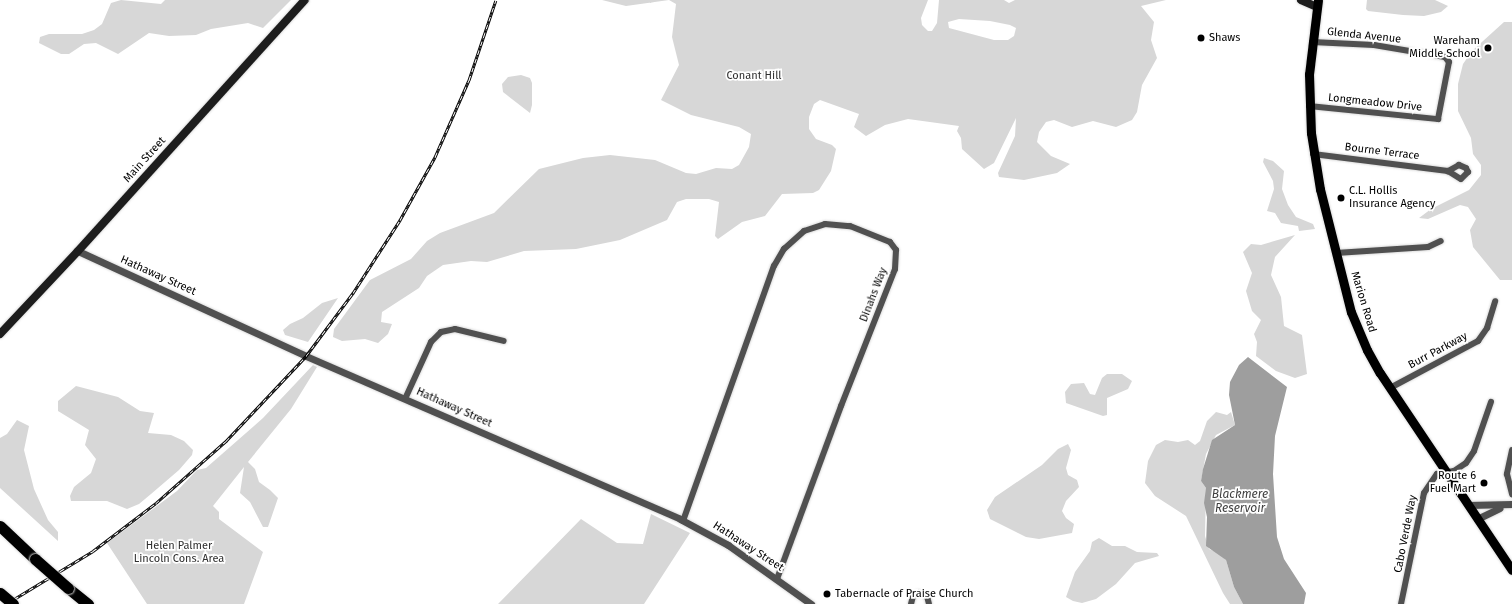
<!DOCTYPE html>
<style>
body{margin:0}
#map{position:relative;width:1512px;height:604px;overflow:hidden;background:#fff;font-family:"Fira Sans",sans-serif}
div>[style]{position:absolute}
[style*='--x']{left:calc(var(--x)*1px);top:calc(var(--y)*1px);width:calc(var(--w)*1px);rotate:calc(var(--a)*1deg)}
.green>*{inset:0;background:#d7d7d7}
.water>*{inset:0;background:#9e9e9e}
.roads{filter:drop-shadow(0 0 1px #dbdbdb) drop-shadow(0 0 1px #dbdbdb)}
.minor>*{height:6px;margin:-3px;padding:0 3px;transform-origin:3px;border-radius:3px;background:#505050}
.tertiary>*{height:7px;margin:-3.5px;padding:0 3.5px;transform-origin:3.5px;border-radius:3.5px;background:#505050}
.secondary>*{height:8px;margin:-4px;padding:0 4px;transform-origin:4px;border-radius:4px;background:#1d1d1d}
.primary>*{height:9px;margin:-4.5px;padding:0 4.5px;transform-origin:4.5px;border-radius:4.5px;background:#000}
.motorway>*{height:11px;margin:-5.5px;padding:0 5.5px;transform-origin:5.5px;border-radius:5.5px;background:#000}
.rail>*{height:3px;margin-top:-1.5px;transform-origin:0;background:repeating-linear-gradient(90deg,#fff 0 4.5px,#000 0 9px);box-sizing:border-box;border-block:1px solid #000}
.bridges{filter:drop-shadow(0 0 1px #dbdbdb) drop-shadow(0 0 1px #dbdbdb)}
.motorway-bridge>*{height:11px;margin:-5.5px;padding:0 5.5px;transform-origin:5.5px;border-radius:5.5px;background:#000}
.dots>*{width:11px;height:11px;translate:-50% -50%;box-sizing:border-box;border:2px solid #fff;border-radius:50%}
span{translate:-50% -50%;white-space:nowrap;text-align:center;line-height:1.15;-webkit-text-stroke:3.5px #fff;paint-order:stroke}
.street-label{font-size:11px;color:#000}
.poi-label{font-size:11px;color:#000}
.left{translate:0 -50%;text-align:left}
.right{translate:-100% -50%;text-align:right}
.park-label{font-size:11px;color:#2e2e2e}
.water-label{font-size:12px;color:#3f3f3f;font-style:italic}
</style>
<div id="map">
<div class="green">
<div style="clip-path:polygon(121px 0,161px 4px,165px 0,291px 0,263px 28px,248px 23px,211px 29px,196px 35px,169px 36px,149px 33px,118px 54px,96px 43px,84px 44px,69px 54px,61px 54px,39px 43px,40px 37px,49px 34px,82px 34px,94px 30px,102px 24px,111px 3px)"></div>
<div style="clip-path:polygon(evenodd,602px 0,928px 0,921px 18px,922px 25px,928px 31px,932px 31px,937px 23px,939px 0,1004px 0,1009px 3px,1015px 0,1166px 0,1141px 6px,1154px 22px,1151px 40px,1157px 58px,1142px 85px,1137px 112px,1132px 120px,1116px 127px,1093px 121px,1072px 127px,1054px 120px,1046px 122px,1039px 132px,1037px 142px,1051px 156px,1070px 164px,1057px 173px,1024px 180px,999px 177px,998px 173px,1015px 136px,1016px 118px,994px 163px,984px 169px,962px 149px,961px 138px,957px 131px,959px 126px,908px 119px,885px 125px,866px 136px,854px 127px,859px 114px,820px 100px,814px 104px,809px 117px,809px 129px,816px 139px,832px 145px,836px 149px,831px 171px,819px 190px,813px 193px,782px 194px,765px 216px,742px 222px,718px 239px,715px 236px,719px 202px,709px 199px,686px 199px,677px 202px,667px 220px,620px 240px,576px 249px,524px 251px,487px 262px,471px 261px,443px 265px,427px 276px,419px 288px,382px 312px,381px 322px,392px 324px,388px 334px,378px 343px,365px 339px,342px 341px,333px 337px,334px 329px,370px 280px,411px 259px,427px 241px,440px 233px,494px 213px,539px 169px,583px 158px,610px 155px,655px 160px,686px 173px,696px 174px,716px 168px,732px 169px,739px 165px,749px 147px,751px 134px,739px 127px,691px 115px,661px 100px,679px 65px,672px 37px,676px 4px,669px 0,626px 6px,602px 0,959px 19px,990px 21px,1010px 25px,1016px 28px,1014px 36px,1008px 40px,994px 40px,949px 28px,948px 22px,959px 19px)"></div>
<div style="clip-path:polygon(1367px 0,1435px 0,1448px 6px,1441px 12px,1424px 16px,1403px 15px,1368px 11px,1366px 9px)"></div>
<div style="clip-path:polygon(1504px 22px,1512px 22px,1512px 280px,1500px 280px,1473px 247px,1470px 230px,1476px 219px,1468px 207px,1460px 205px,1428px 219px,1419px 218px,1431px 209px,1469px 190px,1481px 175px,1481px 165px,1473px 154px,1471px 138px,1458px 111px,1458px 84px,1463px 64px,1472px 51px)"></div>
<div style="clip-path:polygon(521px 75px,530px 78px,532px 83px,532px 105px,530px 113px,503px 92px,502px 84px,508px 77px)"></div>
<div style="clip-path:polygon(1264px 158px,1273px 161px,1284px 171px,1282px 189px,1288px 205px,1296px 217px,1313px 224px,1315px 229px,1299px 231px,1298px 226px,1281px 223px,1275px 213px,1267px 211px,1274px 189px,1273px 181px,1263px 162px)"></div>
<div style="clip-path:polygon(1295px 235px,1275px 257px,1271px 275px,1281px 297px,1284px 326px,1302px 335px,1307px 374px,1295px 378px,1276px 371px,1256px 356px,1257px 342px,1254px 334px,1261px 320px,1252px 311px,1246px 291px,1252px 273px,1243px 252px,1251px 244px,1261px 245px)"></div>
<div style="clip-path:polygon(338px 298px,308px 342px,285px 335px,283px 330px,290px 324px,303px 318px,322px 303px)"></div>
<div style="clip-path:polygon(313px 365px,317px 367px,291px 409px,248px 462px,255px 469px,259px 482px,270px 490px,278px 498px,268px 527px,263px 527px,250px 502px,240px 493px,244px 467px,213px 506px,219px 512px,219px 519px,263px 552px,244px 604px,147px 604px,107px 543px,177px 491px,197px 470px,206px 468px,263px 418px)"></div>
<div style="clip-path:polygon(1107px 374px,1122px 374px,1132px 381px,1128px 389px,1107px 398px,1107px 415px,1103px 416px,1066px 403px,1065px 392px,1071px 384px,1084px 383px,1090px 394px,1095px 395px,1102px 378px)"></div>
<div style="clip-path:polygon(76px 386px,118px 397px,140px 411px,154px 413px,148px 433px,171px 435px,184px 441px,193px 450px,192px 455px,179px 470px,151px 494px,139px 504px,127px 509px,107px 501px,71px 501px,70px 496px,74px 487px,91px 473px,96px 459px,85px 445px,89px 430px,58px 411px,58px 401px)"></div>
<div style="clip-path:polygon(1216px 412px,1227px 415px,1231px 412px,1235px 425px,1216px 435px,1206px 454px,1201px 481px,1206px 488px,1205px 536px,1209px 549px,1219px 553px,1226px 560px,1234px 587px,1243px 604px,1230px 604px,1223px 593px,1186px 516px,1155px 496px,1145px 483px,1148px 461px,1156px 445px,1165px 440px,1178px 442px,1188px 440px,1195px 445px,1200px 441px,1207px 421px)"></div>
<div style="clip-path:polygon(17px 420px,29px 426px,24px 450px,34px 489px,48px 520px,58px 532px,58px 541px,0 488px,0 438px,7px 434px)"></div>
<div style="clip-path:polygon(1068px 444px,1071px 450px,1066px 468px,1068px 475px,1077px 480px,1079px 487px,1066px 501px,1062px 511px,1066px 518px,1074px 524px,1072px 533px,1039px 539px,1026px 537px,990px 519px,987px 510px,995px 497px,1042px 465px,1058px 449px)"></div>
<div style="clip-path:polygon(651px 514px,690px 533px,644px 604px,498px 604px,581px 519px,617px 543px,643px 544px)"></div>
<div style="clip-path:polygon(1099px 538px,1112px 546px,1125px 546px,1137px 552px,1157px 553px,1159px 556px,1135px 563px,1116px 584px,1096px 599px,1082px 603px,1073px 601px,1066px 597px,1075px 572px,1090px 551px,1092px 542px)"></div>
</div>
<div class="water">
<div style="clip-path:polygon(1248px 357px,1287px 387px,1275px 436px,1273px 474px,1277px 537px,1284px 559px,1306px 593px,1304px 604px,1243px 604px,1234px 587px,1226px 560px,1206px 546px,1207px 517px,1204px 503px,1206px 488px,1201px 481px,1203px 469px,1212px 440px,1235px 425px,1229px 395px,1230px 382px,1239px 365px)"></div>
</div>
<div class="roads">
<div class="minor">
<div style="--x:1309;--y:106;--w:130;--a:5.8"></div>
<div style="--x:1438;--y:119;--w:58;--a:-79.1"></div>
<div style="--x:1449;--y:62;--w:6;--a:-129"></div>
<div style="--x:1445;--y:57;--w:72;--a:-170.4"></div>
<div style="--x:1374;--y:45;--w:62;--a:-177.2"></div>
<div style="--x:1313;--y:154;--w:136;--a:7.2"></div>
<div style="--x:1448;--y:171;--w:15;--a:32"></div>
<div style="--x:1461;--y:179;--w:10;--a:-45"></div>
<div style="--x:1468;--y:172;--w:4;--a:-117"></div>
<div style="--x:1466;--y:168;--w:8;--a:-157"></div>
<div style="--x:1459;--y:165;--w:13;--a:151"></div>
<div style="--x:1336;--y:253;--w:92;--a:-3.7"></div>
<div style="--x:1428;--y:247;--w:14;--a:-25"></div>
<div style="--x:1390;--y:388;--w:100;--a:-28.1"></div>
<div style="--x:1478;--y:341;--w:16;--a:-55"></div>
<div style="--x:1487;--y:328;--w:28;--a:-73"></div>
<div style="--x:405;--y:399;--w:63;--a:-65.5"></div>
<div style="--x:431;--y:342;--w:14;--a:-45"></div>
<div style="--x:441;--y:332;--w:14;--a:-12"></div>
<div style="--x:455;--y:329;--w:50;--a:13.8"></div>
<div style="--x:1512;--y:450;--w:25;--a:102"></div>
<div style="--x:1507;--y:474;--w:21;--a:76"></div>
<div style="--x:683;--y:521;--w:271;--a:-70.4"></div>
<div style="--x:774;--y:266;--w:20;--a:-60"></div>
<div style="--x:784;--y:249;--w:27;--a:-42"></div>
<div style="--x:804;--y:231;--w:22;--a:-18"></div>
<div style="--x:825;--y:224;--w:25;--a:5"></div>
<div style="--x:850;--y:226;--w:43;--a:21.8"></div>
<div style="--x:890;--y:242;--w:10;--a:53"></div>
<div style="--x:896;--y:250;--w:19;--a:93"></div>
<div style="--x:895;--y:269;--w:147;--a:111.5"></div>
<div style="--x:841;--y:406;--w:184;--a:110.3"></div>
<div style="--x:911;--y:604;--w:8;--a:-76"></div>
<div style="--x:913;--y:596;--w:6;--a:-31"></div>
<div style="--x:918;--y:593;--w:9;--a:18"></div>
<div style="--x:927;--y:596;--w:8;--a:76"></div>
<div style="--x:1401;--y:604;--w:113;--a:-78.3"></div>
<div style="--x:1424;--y:493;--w:23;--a:-56"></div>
<div style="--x:1437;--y:474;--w:17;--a:-10"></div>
<div style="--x:1454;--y:471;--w:14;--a:-34"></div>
<div style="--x:1466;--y:463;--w:14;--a:-56"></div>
<div style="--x:1474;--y:451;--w:52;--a:-70.9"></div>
</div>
<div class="tertiary">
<div style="--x:78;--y:251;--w:251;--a:24.7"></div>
<div style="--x:306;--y:356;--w:408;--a:23.5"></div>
<div style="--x:680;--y:519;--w:55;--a:28.4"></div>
<div style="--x:728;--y:545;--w:102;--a:35.4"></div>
<div style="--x:1468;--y:505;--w:44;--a:-1.3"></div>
<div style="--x:1477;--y:519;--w:25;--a:-26"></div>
</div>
<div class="secondary">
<div style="--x:1301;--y:0;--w:17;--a:24"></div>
<div style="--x:0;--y:334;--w:114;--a:-46.8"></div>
<div style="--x:78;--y:251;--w:338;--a:-47.9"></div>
</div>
<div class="primary">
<div style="--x:1318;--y:0;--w:75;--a:96.9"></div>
<div style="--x:1309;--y:74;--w:59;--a:88.1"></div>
<div style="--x:1311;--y:133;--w:57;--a:80.9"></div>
<div style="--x:1320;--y:189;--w:127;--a:75.9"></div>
<div style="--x:1351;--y:312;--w:41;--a:67.2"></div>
<div style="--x:1367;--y:350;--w:26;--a:61"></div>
<div style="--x:1380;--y:373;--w:237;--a:56.2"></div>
</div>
<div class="motorway">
<div style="--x:0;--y:526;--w:48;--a:43.3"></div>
<div style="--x:68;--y:588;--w:26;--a:39"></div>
</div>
</div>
<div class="rail">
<div style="--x:6;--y:604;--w:102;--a:-31.3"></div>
<div style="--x:93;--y:551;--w:79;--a:-37.3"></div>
<div style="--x:156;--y:503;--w:94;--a:-41.5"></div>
<div style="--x:226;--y:441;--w:117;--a:-46.7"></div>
<div style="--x:306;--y:356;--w:79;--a:-53.3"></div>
<div style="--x:353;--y:293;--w:87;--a:-57.2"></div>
<div style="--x:400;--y:220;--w:72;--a:-60.9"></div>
<div style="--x:435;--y:157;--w:84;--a:-66.2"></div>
<div style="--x:469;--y:80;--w:84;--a:-71.4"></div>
</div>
<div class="bridges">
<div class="motorway-bridge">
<div style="--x:35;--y:559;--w:44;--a:41.3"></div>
<div style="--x:0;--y:593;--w:17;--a:40"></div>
</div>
</div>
<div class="dots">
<div style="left:1201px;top:38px;background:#000"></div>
<div style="left:1488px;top:48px;background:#000"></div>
<div style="left:1341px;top:198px;background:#000"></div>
<div style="left:1484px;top:483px;background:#000"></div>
<div style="left:827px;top:594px;background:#000"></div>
</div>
<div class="street-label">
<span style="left:1364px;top:36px;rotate:6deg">Glenda Avenue</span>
<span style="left:1375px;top:103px;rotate:6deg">Longmeadow Drive</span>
<span style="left:1382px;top:152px;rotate:7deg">Bourne Terrace</span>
<span style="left:145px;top:160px;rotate:-48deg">Main Street</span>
<span style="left:158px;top:276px;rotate:24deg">Hathaway Street</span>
<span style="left:874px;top:295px;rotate:-69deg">Dinahs Way</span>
<span style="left:1363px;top:302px;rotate:73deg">Marion Road</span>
<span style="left:1438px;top:351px;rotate:-28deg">Burr Parkway</span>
<span style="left:454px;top:408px;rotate:24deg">Hathaway Street</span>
<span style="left:1406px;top:534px;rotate:-79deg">Cabo Verde Way</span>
<span style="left:748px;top:547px;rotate:33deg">Hathaway Street</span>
</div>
<div class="poi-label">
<span class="left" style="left:1209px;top:38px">Shaws</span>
<span class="right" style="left:1480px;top:48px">Wareham<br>Middle School</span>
<span class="left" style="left:1349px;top:198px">C.L. Hollis<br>Insurance Agency</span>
<span class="right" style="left:1476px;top:483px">Route 6<br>Fuel Mart</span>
<span class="left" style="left:835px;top:594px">Tabernacle of Praise Church</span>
</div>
<div class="park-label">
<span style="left:754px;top:76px">Conant Hill</span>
<span style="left:179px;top:553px">Helen Palmer<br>Lincoln Cons. Area</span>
</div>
<div class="water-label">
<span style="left:1240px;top:502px">Blackmere<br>Reservoir</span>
</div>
</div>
